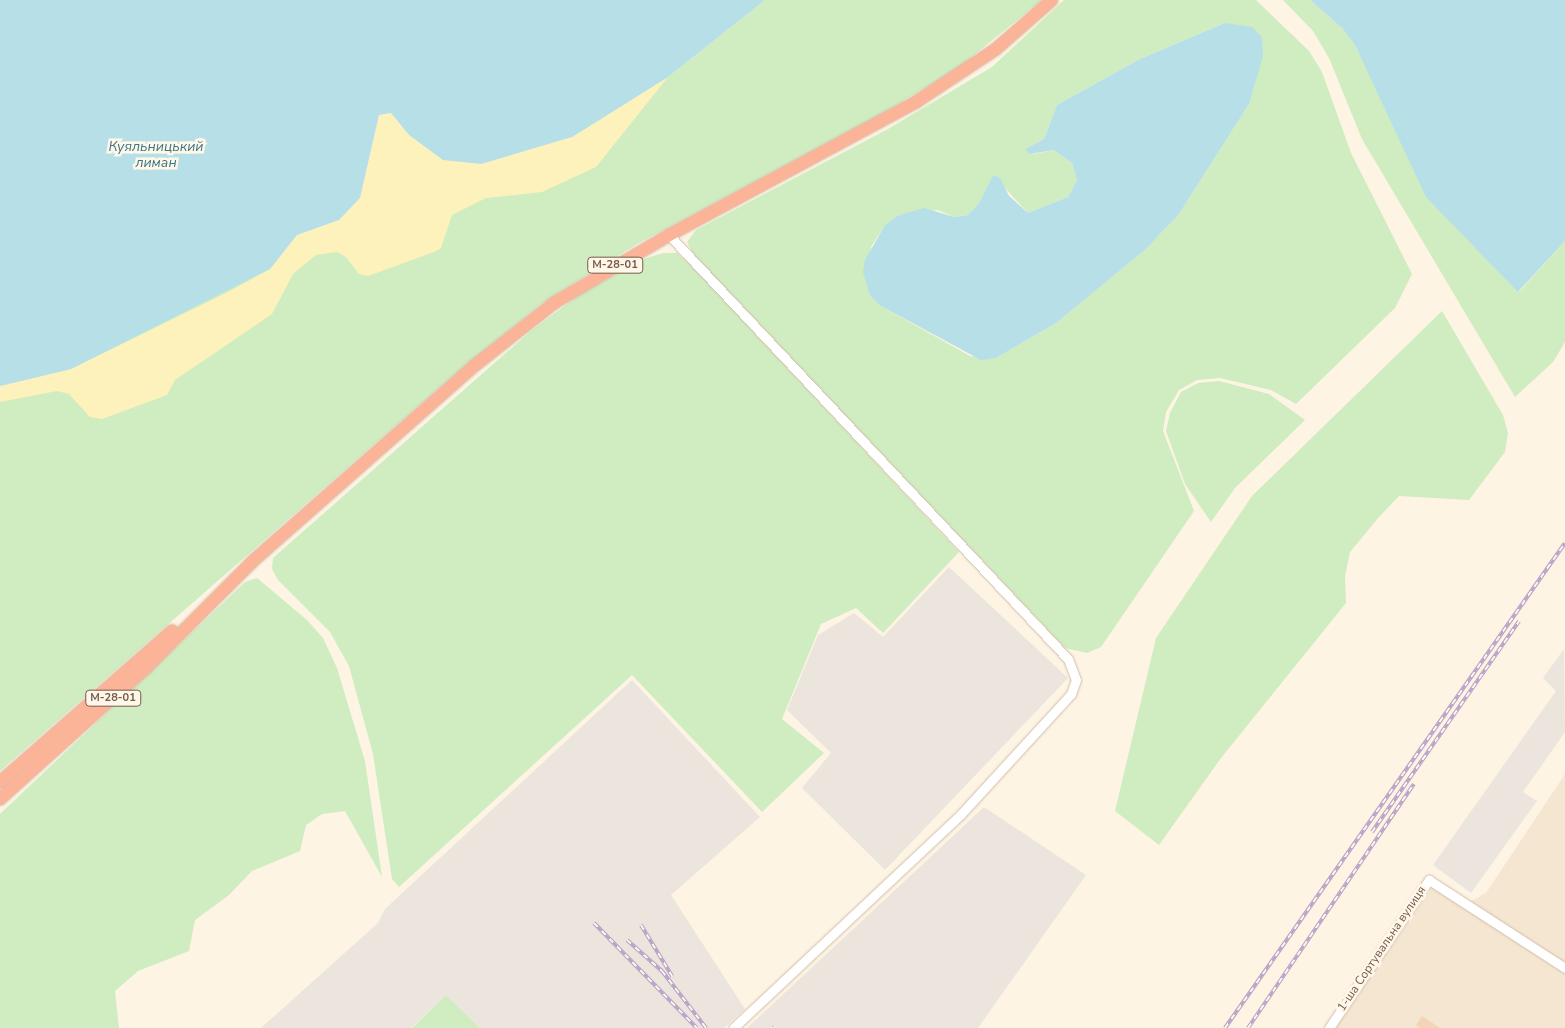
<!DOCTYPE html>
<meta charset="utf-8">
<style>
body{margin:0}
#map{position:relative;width:1565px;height:1028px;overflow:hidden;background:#fdf4e3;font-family:"Nunito Sans",sans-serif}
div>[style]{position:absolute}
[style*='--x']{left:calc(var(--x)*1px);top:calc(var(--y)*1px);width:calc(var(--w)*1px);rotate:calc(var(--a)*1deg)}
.residential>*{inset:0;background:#f5e6d1}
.industrial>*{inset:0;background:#ece5de}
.green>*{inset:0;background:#d0ecc1}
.sand>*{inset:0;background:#fef2bc}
.water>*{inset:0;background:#b6dfe8}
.building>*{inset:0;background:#f4d3b9}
.roads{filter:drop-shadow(0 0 1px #d1beac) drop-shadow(0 0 1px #d1beac)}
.minor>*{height:9px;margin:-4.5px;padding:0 4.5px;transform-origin:4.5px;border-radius:4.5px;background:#fff}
.highway>*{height:12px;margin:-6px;padding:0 6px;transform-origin:6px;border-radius:6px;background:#fbb497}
.rail>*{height:4px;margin-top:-2px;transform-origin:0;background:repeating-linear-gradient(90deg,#fff8ea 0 5.5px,#b7a1c7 0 11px);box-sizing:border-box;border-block:1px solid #b7a1c7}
span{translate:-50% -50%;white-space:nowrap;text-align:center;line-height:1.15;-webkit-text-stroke:5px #fff8ea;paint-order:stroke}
.shield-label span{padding:1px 4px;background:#fff8ea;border:1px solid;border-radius:4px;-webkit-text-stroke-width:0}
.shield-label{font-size:11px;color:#775a48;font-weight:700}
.street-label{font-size:12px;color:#775a48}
.water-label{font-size:14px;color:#3d7684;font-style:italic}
</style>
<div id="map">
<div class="residential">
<div style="clip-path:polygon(1565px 774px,1565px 1028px,1334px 1028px,1433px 887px,1464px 905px,1486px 893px)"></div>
</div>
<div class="industrial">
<div style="clip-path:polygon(949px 567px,1068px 678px,885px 870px,802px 788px,831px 753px,787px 710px,818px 635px,854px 613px,883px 637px)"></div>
<div style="clip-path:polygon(1564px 649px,1565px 732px,1523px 792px,1537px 801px,1471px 893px,1433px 865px,1556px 691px,1543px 678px)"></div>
<div style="clip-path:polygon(632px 680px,760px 817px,671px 895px,745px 1009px,724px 1028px,480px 1028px,446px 995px,411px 1028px,261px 1028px,378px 923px,385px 909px)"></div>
<div style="clip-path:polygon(984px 807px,1086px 875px,978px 1028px,747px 1028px)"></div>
</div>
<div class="green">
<div style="clip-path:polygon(765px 0,1042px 0,954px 71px,876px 117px,637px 244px,541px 304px,449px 379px,0 771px,0 386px,668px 77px)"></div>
<div style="clip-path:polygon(evenodd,1064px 0,1256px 0,1309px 51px,1322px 72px,1351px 153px,1412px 274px,1395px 308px,1296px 404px,1271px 390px,1220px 378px,1197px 380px,1179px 390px,1166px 412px,1163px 431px,1194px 511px,1101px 647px,1087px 653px,1065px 648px,694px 256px,687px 242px,696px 230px,888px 129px,992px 67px,1064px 0,1225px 23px,1249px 104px,1179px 214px,1145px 250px,1056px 323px,996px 358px,970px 356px,879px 305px,870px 295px,871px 247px,885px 225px,897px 216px,938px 210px,954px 217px,968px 215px,979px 203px,993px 175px,1028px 213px,1068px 197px,1077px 180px,1072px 163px,1054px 150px,1034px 154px,1025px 149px,1044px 139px,1057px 105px,1140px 59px,1225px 23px)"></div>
<div style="clip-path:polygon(1283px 0,1310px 0,1342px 28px,1355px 45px,1390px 116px,1519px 292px,1565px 241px,1565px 342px,1553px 362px,1515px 397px,1362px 139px,1329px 58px,1313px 31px)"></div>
<div style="clip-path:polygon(663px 253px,677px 253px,696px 270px,959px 552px,883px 633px,856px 608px,821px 624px,782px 719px,824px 753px,762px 812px,632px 675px,399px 887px,392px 879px,373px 754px,349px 666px,330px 632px,278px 580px,272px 569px,273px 558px,532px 330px,582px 293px,641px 260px)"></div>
<div style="clip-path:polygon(1442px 311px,1503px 415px,1508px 433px,1505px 452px,1469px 500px,1399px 496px,1379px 517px,1350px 552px,1345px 576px,1346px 603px,1221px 758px,1159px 845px,1115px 811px,1156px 638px,1252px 496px)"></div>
<div style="clip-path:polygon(1219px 381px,1269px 394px,1305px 420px,1235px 488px,1211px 522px,1185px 484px,1166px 431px,1170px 413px,1181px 392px,1198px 383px)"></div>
<div style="clip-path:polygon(257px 578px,307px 620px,323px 638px,337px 668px,365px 761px,382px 877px,345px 811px,322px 814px,306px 825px,300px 851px,252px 871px,229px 895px,195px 920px,189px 951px,138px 971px,115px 991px,119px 1028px,0 1028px,0 814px,245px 582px)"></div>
<div style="clip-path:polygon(446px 995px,480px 1028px,411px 1028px,412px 1028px)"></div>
</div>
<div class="sand">
<div style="clip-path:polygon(668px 77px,596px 167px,542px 192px,486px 198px,452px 215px,441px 248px,434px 252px,368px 276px,359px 274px,346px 257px,337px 252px,316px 255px,293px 274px,272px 314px,175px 380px,167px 395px,102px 419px,90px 417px,69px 394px,57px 391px,0 402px,0 386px,71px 369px,228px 292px,270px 269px,297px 235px,339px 220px,360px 198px,379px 115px,391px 113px,409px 135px,572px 137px)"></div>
</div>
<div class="water">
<div style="clip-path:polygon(0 0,765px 0,668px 77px,572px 137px,481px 164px,443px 160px,409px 135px,391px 113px,379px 115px,360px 198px,339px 220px,297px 235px,270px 269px,71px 369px,0 386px)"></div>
<div style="clip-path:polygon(1310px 0,1565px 0,1565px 241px,1518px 292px,1426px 197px,1355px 45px,1342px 28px)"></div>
<div style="clip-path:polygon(1225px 23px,1252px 27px,1262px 37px,1263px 56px,1249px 104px,1179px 214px,1145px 250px,1056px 323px,996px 358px,981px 360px,879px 305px,870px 295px,863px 272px,865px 260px,885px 225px,897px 216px,924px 208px,954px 217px,968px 215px,979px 203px,993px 175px,1000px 178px,1009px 196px,1028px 213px,1068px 197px,1077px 180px,1072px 163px,1054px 150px,1030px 154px,1025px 149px,1044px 139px,1057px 105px,1140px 59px)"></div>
</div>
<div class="building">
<div style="clip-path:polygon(1422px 1016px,1440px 1028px,1420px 1028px,1416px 1025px)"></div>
</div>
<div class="roads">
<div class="minor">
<div style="--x:669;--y:235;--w:582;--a:46.74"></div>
<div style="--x:1068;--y:659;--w:22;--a:69"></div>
<div style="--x:1076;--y:680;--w:15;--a:110"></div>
<div style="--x:1071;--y:694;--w:164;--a:132.5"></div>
<div style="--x:960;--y:815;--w:311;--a:136.8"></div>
<div style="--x:1329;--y:1028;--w:179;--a:-56"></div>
<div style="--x:1429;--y:880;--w:162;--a:32.9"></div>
</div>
<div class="highway">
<div style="--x:0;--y:782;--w:229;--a:-41.3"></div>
<div style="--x:0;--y:799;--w:198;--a:-41.9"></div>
<div style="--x:147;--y:667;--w:151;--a:-45"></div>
<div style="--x:254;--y:560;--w:293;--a:-41.4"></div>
<div style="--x:474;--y:366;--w:102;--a:-38.2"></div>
<div style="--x:554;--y:303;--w:134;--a:-30.6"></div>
<div style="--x:669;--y:235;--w:281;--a:-28.3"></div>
<div style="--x:916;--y:102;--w:96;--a:-33.5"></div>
<div style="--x:996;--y:49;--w:74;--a:-41.2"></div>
</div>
</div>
<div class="rail">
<div style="--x:1372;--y:832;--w:257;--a:-55.1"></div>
<div style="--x:594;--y:923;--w:147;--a:45.6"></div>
<div style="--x:641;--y:925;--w:60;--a:58.7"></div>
<div style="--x:627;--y:940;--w:47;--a:41.5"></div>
<div style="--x:662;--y:971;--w:72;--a:52.3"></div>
<div style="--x:771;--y:1027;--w:1;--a:45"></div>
<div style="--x:1225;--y:1028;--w:592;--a:-54.97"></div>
<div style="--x:1248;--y:1028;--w:295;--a:-55.8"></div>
</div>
<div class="shield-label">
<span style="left:615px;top:265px">М-28-01</span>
<span style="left:113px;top:698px">М-28-01</span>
</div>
<div class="street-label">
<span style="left:1382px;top:949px;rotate:-56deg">1-ша Сортувальна вулиця</span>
</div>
<div class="water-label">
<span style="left:156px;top:155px">Куяльницький<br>лиман</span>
</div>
</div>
